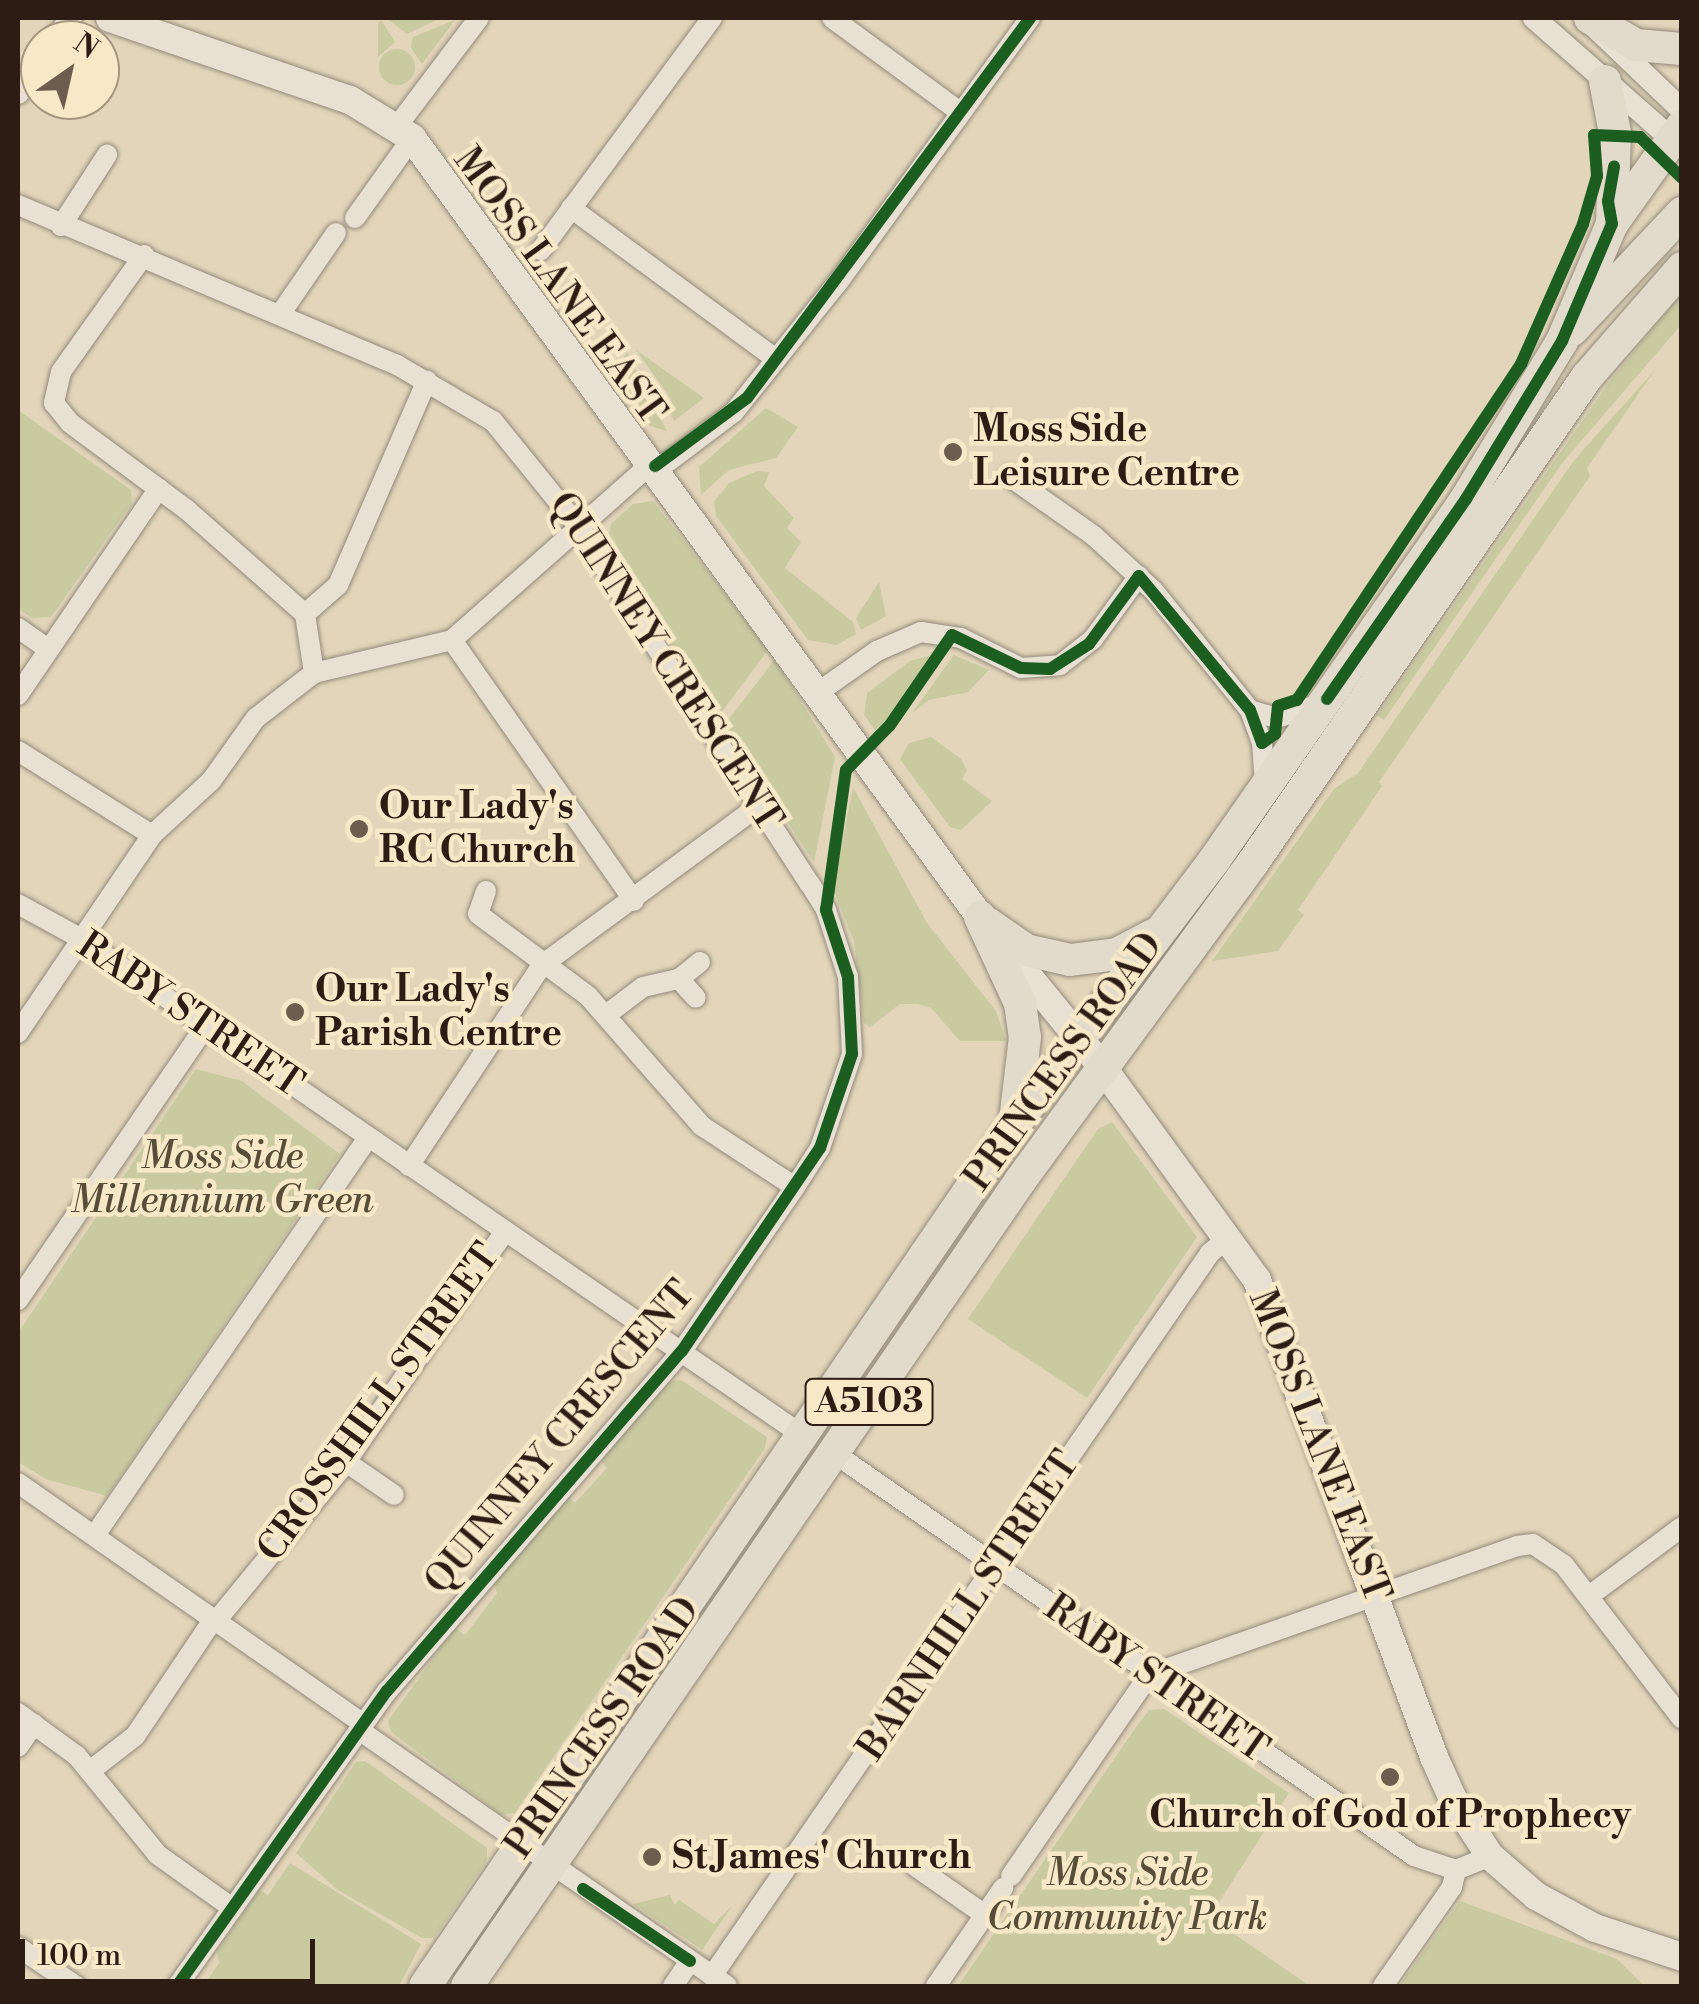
<!DOCTYPE html>
<style>
body{margin:0}
#map{position:relative;width:1699px;height:2004px;overflow:hidden;background:#e2d5ba;font-family:"Libre Bodoni",serif}
div>[style]{position:absolute}
[style*='--x']{left:calc(var(--x)*1px);top:calc(var(--y)*1px);width:calc(var(--w)*1px);rotate:calc(var(--a)*1deg)}
.green>*{inset:0;background:#cacaa1}
.round{border-radius:50%}
.roads{filter:drop-shadow(0 0 2px #938a7a) drop-shadow(0 0 2px #938a7a)}
.minor>*{height:20px;margin:-10px;padding:0 10px;transform-origin:10px;border-radius:10px;background:#e7e0d3}
.tertiary>*{height:22px;margin:-11px;padding:0 11px;transform-origin:11px;border-radius:11px;background:#e7e0d3}
.secondary>*{height:28px;margin:-14px;padding:0 14px;transform-origin:14px;border-radius:14px;background:#e7e0d3}
.trunk>*{height:32px;margin:-16px;padding:0 16px;transform-origin:16px;border-radius:16px;background:#e2dbcc}
.cycleway>*{height:12px;margin:-6px;padding:0 6px;transform-origin:6px;border-radius:6px;background:#1b5e20}
.dots>*{width:28px;height:28px;translate:-50% -50%;box-sizing:border-box;border:5px solid #f7e8c8;border-radius:50%}
span{translate:-50% -50%;white-space:nowrap;text-align:center;line-height:1.15;-webkit-text-stroke:9px #f7e8c8;paint-order:stroke}
.shield-label span{padding:2px 8px;background:#f7e8c8;border:2px solid;border-radius:8px;-webkit-text-stroke-width:0}
.shield-label{font-size:35px;color:#2d1c14;font-weight:700}
.street-label{font-size:38px;color:#2d1c14}
.poi-label{font-size:38px;color:#2d1c14;font-weight:700}
.left{translate:0 -50%;text-align:left}
.park-label{font-size:38px;color:#564e38;font-style:italic}
.frame{position:absolute;inset:0;border:20px solid #2d1c14;pointer-events:none}
.north{position:absolute;left:20px;top:20px;width:100px;height:100px;box-sizing:border-box;background:#f7e8c8;border:2px solid #a69680;border-radius:50%;rotate:34deg;font-size:28px;font-weight:700;line-height:40px;text-align:center;color:#2d1c14}
.north::after{content:'';display:block;margin:auto;width:35px;height:45px;background:#6c5d4e;clip-path:polygon(50% 0,100% 100%,50% 72%,0 100%)}
.scale{position:absolute;left:20px;top:1939px;width:295px;height:45px;box-sizing:border-box;border:5px solid #2d1c14;border-top:0;padding-left:12px;font-size:30px;line-height:35px;white-space:nowrap;color:#2d1c14;-webkit-text-stroke:8px #f7e8c8;paint-order:stroke}
</style>
<div id="map">
<div class="green">
<div style="clip-path:polygon(386px 18px,441px 18px,407px 34px)"></div>
<div style="clip-path:polygon(455px 20px,422px 64px,411px 48px,413px 37px)"></div>
<div style="clip-path:polygon(382px 21px,395px 42px,378px 57px,378px 22px)"></div>
<div class="round" style="left:379px;top:49px;width:36px;height:36px"></div>
<div style="clip-path:polygon(1681px 294px,1681px 325px,1563px 462px,1384px 720px,1377px 716px,1610px 381px)"></div>
<div style="clip-path:polygon(607px 334px,620px 343px,604px 366px,595px 352px)"></div>
<div style="clip-path:polygon(636px 350px,704px 398px,674px 421px,666px 404px,671px 399px)"></div>
<div style="clip-path:polygon(627px 352px,667px 431px,650px 426px,612px 376px)"></div>
<div style="clip-path:polygon(1655px 370px,1587px 468px,1590px 476px,1379px 782px,1382px 786px,1298px 910px,1304px 915px,1278px 951px,1212px 961px,1334px 789px,1358px 773px,1575px 459px)"></div>
<div style="clip-path:polygon(766px 408px,798px 427px,776px 458px,729px 470px,701px 495px,699px 467px)"></div>
<div style="clip-path:polygon(18px 410px,131px 490px,132px 503px,51px 617px,32px 618px,18px 609px)"></div>
<div style="clip-path:polygon(757px 471px,769px 472px,764px 486px,794px 518px,787px 528px,801px 542px,785px 568px,853px 622px,856px 634px,837px 645px,808px 640px,716px 516px,714px 502px,729px 483px)"></div>
<div style="clip-path:polygon(653px 501px,768px 650px,717px 718px,607px 548px,611px 524px,633px 504px)"></div>
<div style="clip-path:polygon(879px 582px,886px 616px,861px 630px,856px 618px)"></div>
<div style="clip-path:polygon(933px 655px,891px 718px,875px 730px,864px 715px,867px 693px,910px 661px)"></div>
<div style="clip-path:polygon(954px 655px,989px 670px,968px 692px,929px 700px,912px 713px)"></div>
<div style="clip-path:polygon(775px 659px,835px 757px,814px 862px,723px 727px)"></div>
<div style="clip-path:polygon(931px 737px,961px 759px,967px 770px,962px 779px,992px 801px,961px 830px,950px 827px,900px 759px,909px 743px)"></div>
<div style="clip-path:polygon(853px 787px,927px 923px,996px 1011px,1006px 1041px,960px 1041px,931px 1008px,918px 1004px,900px 1004px,870px 1027px,864px 1023px,854px 941px,833px 889px)"></div>
<div style="clip-path:polygon(196px 1069px,242px 1081px,340px 1154px,107px 1496px,46px 1479px,18px 1462px,18px 1333px)"></div>
<div style="clip-path:polygon(1112px 1122px,1197px 1237px,1087px 1398px,968px 1319px,1098px 1129px)"></div>
<div style="clip-path:polygon(681px 1380px,767px 1437px,765px 1448px,515px 1813px,502px 1815px,391px 1732px,388px 1721px,455px 1628px,465px 1635px,497px 1593px,494px 1582px,567px 1496px,575px 1503px,607px 1468px,601px 1460px,667px 1382px)"></div>
<div style="clip-path:polygon(1164px 1709px,1289px 1793px,1214px 1910px,1218px 1923px,1310px 1986px,958px 1986px,1136px 1727px,1149px 1710px)"></div>
<div style="clip-path:polygon(365px 1761px,487px 1848px,487px 1860px,434px 1938px,422px 1938px,338px 1890px,296px 1853px,356px 1762px)"></div>
<div style="clip-path:polygon(290px 1863px,421px 1944px,399px 1986px,203px 1986px,219px 1963px,217px 1952px,259px 1890px,268px 1895px)"></div>
<div style="clip-path:polygon(670px 1895px,675px 1905px,679px 1900px,714px 1924px,733px 1905px,702px 1950px,633px 1904px)"></div>
<div style="clip-path:polygon(1460px 1901px,1617px 1959px,1644px 1986px,1399px 1986px)"></div>
</div>
<div class="roads">
<div class="minor">
<div style="--x:832;--y:18;--w:159;--a:36.3"></div>
<div style="--x:398;--y:125;--w:134;--a:-52.9"></div>
<div style="--x:18;--y:205;--w:411;--a:22.9"></div>
<div style="--x:397;--y:365;--w:111;--a:30.3"></div>
<div style="--x:493;--y:421;--w:135;--a:51"></div>
<div style="--x:578;--y:526;--w:427;--a:57.1"></div>
<div style="--x:810;--y:884;--w:31;--a:58"></div>
<div style="--x:826;--y:910;--w:71;--a:71.8"></div>
<div style="--x:848;--y:977;--w:77;--a:87"></div>
<div style="--x:852;--y:1054;--w:99;--a:108.8"></div>
<div style="--x:820;--y:1148;--w:46;--a:122.7"></div>
<div style="--x:795;--y:1187;--w:199;--a:124.6"></div>
<div style="--x:682;--y:1351;--w:450;--a:130.9"></div>
<div style="--x:387;--y:1691;--w:362;--a:125.4"></div>
<div style="--x:571;--y:208;--w:255;--a:36.4"></div>
<div style="--x:355;--y:218;--w:98;--a:-54.5"></div>
<div style="--x:61;--y:226;--w:85;--a:-57.1"></div>
<div style="--x:541;--y:250;--w:288;--a:-53.6"></div>
<div style="--x:144;--y:255;--w:143;--a:125.4"></div>
<div style="--x:61;--y:372;--w:32;--a:103"></div>
<div style="--x:54;--y:403;--w:26;--a:51"></div>
<div style="--x:70;--y:423;--w:144;--a:36.6"></div>
<div style="--x:186;--y:509;--w:159;--a:41.4"></div>
<div style="--x:305;--y:614;--w:60;--a:81.3"></div>
<div style="--x:281;--y:313;--w:97;--a:-55.5"></div>
<div style="--x:1009;--y:476;--w:104;--a:35.2"></div>
<div style="--x:1094;--y:536;--w:80;--a:42.5"></div>
<div style="--x:1153;--y:590;--w:154;--a:51.1"></div>
<div style="--x:1250;--y:710;--w:35;--a:70"></div>
<div style="--x:1262;--y:743;--w:42;--a:85.9"></div>
<div style="--x:305;--y:614;--w:44;--a:-41.3"></div>
<div style="--x:338;--y:585;--w:223;--a:-66.5"></div>
<div style="--x:18;--y:628;--w:35;--a:35"></div>
<div style="--x:452;--y:640;--w:318;--a:55.1"></div>
<div style="--x:820;--y:691;--w:70;--a:-35.1"></div>
<div style="--x:877;--y:651;--w:48;--a:-23.4"></div>
<div style="--x:921;--y:632;--w:40;--a:8.5"></div>
<div style="--x:961;--y:638;--w:67;--a:26.6"></div>
<div style="--x:1021;--y:668;--w:39;--a:-4"></div>
<div style="--x:1060;--y:665;--w:42;--a:-38.2"></div>
<div style="--x:1093;--y:639;--w:78;--a:-53.9"></div>
<div style="--x:18;--y:695;--w:250;--a:-55.7"></div>
<div style="--x:1250;--y:710;--w:28;--a:17"></div>
<div style="--x:1277;--y:718;--w:42;--a:-18"></div>
<div style="--x:18;--y:751;--w:158;--a:32.1"></div>
<div style="--x:486;--y:891;--w:24;--a:109"></div>
<div style="--x:478;--y:914;--w:137;--a:36.7"></div>
<div style="--x:588;--y:996;--w:173;--a:48.8"></div>
<div style="--x:702;--y:1126;--w:111;--a:33.3"></div>
<div style="--x:18;--y:904;--w:68;--a:28.8"></div>
<div style="--x:78;--y:937;--w:882;--a:34.52"></div>
<div style="--x:679;--y:979;--w:25;--a:48"></div>
<div style="--x:606;--y:1015;--w:46;--a:-37.1"></div>
<div style="--x:643;--y:987;--w:37;--a:-13"></div>
<div style="--x:679;--y:979;--w:27;--a:-39"></div>
<div style="--x:18;--y:1033;--w:239;--a:-55.9"></div>
<div style="--x:152;--y:835;--w:80;--a:-42.5"></div>
<div style="--x:211;--y:781;--w:77;--a:-54.5"></div>
<div style="--x:256;--y:718;--w:73;--a:-37.8"></div>
<div style="--x:314;--y:673;--w:142;--a:-13.4"></div>
<div style="--x:452;--y:640;--w:252;--a:-41.5"></div>
<div style="--x:641;--y:473;--w:30;--a:-23"></div>
<div style="--x:669;--y:461;--w:81;--a:-37"></div>
<div style="--x:734;--y:412;--w:168;--a:-51.3"></div>
<div style="--x:839;--y:281;--w:325;--a:-54"></div>
<div style="--x:409;--y:1166;--w:241;--a:-56.5"></div>
<div style="--x:542;--y:965;--w:267;--a:-36.3"></div>
<div style="--x:18;--y:1300;--w:333;--a:-55.6"></div>
<div style="--x:834;--y:1453;--w:706;--a:34.79"></div>
<div style="--x:1414;--y:1856;--w:44;--a:18.4"></div>
<div style="--x:1456;--y:1870;--w:37;--a:-22"></div>
<div style="--x:346;--y:1462;--w:58;--a:34.5"></div>
<div style="--x:18;--y:1483;--w:421;--a:34.9"></div>
<div style="--x:95;--y:1535;--w:482;--a:-55.5"></div>
<div style="--x:1589;--y:1596;--w:116;--a:-36.6"></div>
<div style="--x:216;--y:1621;--w:197;--a:-50.6"></div>
<div style="--x:341;--y:1469;--w:289;--a:-55.4"></div>
<div style="--x:18;--y:1713;--w:73;--a:36.1"></div>
<div style="--x:77;--y:1756;--w:128;--a:50.7"></div>
<div style="--x:158;--y:1855;--w:90;--a:35.5"></div>
<div style="--x:359;--y:1730;--w:448;--a:34.8"></div>
<div style="--x:18;--y:1747;--w:28;--a:-55"></div>
<div style="--x:90;--y:1771;--w:57;--a:-37.9"></div>
<div style="--x:135;--y:1736;--w:140;--a:-56.1"></div>
<div style="--x:915;--y:1866;--w:85;--a:35"></div>
<div style="--x:1011;--y:1876;--w:244;--a:-55.5"></div>
<div style="--x:1149;--y:1675;--w:390;--a:-19.3"></div>
<div style="--x:1517;--y:1546;--w:16;--a:-7"></div>
<div style="--x:1533;--y:1544;--w:37;--a:34"></div>
<div style="--x:1564;--y:1565;--w:194;--a:52.5"></div>
<div style="--x:18;--y:1947;--w:70;--a:33.9"></div>
<div style="--x:712;--y:1976;--w:878;--a:-55.44"></div>
<div style="--x:1210;--y:1253;--w:23;--a:-40"></div>
<div style="--x:673;--y:1986;--w:30;--a:-56"></div>
<div style="--x:936;--y:1986;--w:119;--a:-55.6"></div>
<div style="--x:1383;--y:1986;--w:121;--a:-55.1"></div>
<div style="--x:1452;--y:1887;--w:17;--a:-77"></div>
</div>
<div class="tertiary">
<div style="--x:1534;--y:18;--w:197;--a:41.3"></div>
<div style="--x:1594;--y:26;--w:122;--a:43.7"></div>
<div style="--x:55;--y:40;--w:27;--a:-54"></div>
<div style="--x:18;--y:93;--w:38;--a:-55"></div>
</div>
<div class="secondary">
<div style="--x:110;--y:18;--w:254;--a:18.9"></div>
<div style="--x:350;--y:100;--w:73;--a:31.5"></div>
<div style="--x:412;--y:138;--w:964;--a:53.9"></div>
<div style="--x:980;--y:917;--w:195;--a:50.8"></div>
<div style="--x:1103;--y:1068;--w:262;--a:54"></div>
<div style="--x:1257;--y:1280;--w:509;--a:69.64"></div>
<div style="--x:1434;--y:1757;--w:46;--a:65.7"></div>
<div style="--x:1453;--y:1799;--w:68;--a:57"></div>
<div style="--x:1490;--y:1856;--w:61;--a:41"></div>
<div style="--x:1536;--y:1896;--w:67;--a:28.5"></div>
<div style="--x:1595;--y:1928;--w:92;--a:18.4"></div>
</div>
<div class="trunk">
<div style="--x:1590;--y:18;--w:53;--a:30.4"></div>
<div style="--x:1636;--y:45;--w:46;--a:5"></div>
<div style="--x:1605;--y:81;--w:53;--a:79.1"></div>
<div style="--x:1615;--y:133;--w:91;--a:91.9"></div>
<div style="--x:1572;--y:330;--w:161;--a:-46.8"></div>
<div style="--x:980;--y:917;--w:95;--a:65.1"></div>
<div style="--x:1020;--y:1003;--w:34;--a:82"></div>
<div style="--x:1025;--y:1037;--w:85;--a:96.8"></div>
<div style="--x:987;--y:923;--w:47;--a:34.7"></div>
<div style="--x:1026;--y:950;--w:45;--a:12.8"></div>
<div style="--x:1070;--y:960;--w:47;--a:-7.3"></div>
<div style="--x:1117;--y:954;--w:41;--a:-27.8"></div>
<div style="--x:425;--y:1986;--w:1043;--a:-55.62"></div>
<div style="--x:1014;--y:1125;--w:333;--a:-52.9"></div>
<div style="--x:1215;--y:859;--w:439;--a:-55.1"></div>
<div style="--x:1466;--y:499;--w:185;--a:-58.7"></div>
<div style="--x:1562;--y:341;--w:127;--a:-66.9"></div>
<div style="--x:1612;--y:224;--w:120;--a:-54.5"></div>
<div style="--x:467;--y:1986;--w:977;--a:-55.51"></div>
<div style="--x:1020;--y:1181;--w:393;--a:-53.8"></div>
<div style="--x:1252;--y:864;--w:591;--a:-55.48"></div>
<div style="--x:1587;--y:377;--w:145;--a:-48.9"></div>
</div>
</div>
<div class="cycleway">
<div style="--x:655;--y:466;--w:114;--a:-36.5"></div>
<div style="--x:747;--y:398;--w:474;--a:-53.3"></div>
<div style="--x:1327;--y:699;--w:244;--a:-55.2"></div>
<div style="--x:1466;--y:499;--w:185;--a:-58.7"></div>
<div style="--x:1562;--y:341;--w:127;--a:-66.9"></div>
<div style="--x:1612;--y:224;--w:23;--a:-100"></div>
<div style="--x:1608;--y:201;--w:35;--a:-80"></div>
<div style="--x:583;--y:1889;--w:129;--a:33.9"></div>
<div style="--x:177;--y:1986;--w:362;--a:-54.6"></div>
<div style="--x:387;--y:1691;--w:450;--a:-49.1"></div>
<div style="--x:682;--y:1351;--w:245;--a:-55.8"></div>
<div style="--x:820;--y:1148;--w:99;--a:-71.2"></div>
<div style="--x:852;--y:1054;--w:77;--a:-93"></div>
<div style="--x:848;--y:977;--w:71;--a:-108.2"></div>
<div style="--x:826;--y:910;--w:141;--a:-81.9"></div>
<div style="--x:846;--y:770;--w:63;--a:-45.6"></div>
<div style="--x:890;--y:725;--w:109;--a:-55.4"></div>
<div style="--x:952;--y:635;--w:76;--a:25.6"></div>
<div style="--x:1021;--y:668;--w:29;--a:2"></div>
<div style="--x:1050;--y:669;--w:46;--a:-32.7"></div>
<div style="--x:1089;--y:644;--w:84;--a:-53.7"></div>
<div style="--x:1139;--y:576;--w:174;--a:50.4"></div>
<div style="--x:1250;--y:710;--w:35;--a:70"></div>
<div style="--x:1262;--y:743;--w:16;--a:-35"></div>
<div style="--x:1275;--y:734;--w:28;--a:-84"></div>
<div style="--x:1278;--y:706;--w:20;--a:-18"></div>
<div style="--x:1297;--y:700;--w:404;--a:-56.3"></div>
<div style="--x:1521;--y:364;--w:153;--a:-66.1"></div>
<div style="--x:1583;--y:224;--w:50;--a:-73.7"></div>
<div style="--x:1597;--y:176;--w:41;--a:-94.2"></div>
<div style="--x:1594;--y:135;--w:46;--a:2.5"></div>
<div style="--x:1640;--y:137;--w:59;--a:44.3"></div>
</div>
<div class="dots">
<div style="left:953px;top:452px;background:#6c5d4e"></div>
<div style="left:359px;top:829px;background:#6c5d4e"></div>
<div style="left:295px;top:1012px;background:#6c5d4e"></div>
<div style="left:1390px;top:1777px;background:#6c5d4e"></div>
<div style="left:652px;top:1857px;background:#6c5d4e"></div>
</div>
<div class="shield-label">
<span style="left:869px;top:1402px">A5103</span>
</div>
<div class="street-label">
<span style="left:559px;top:286px;rotate:54deg">MOSS LANE EAST</span>
<span style="left:665px;top:662px;rotate:57deg">QUINNEY CRESCENT</span>
<span style="left:190px;top:1015px;rotate:34deg">RABY STREET</span>
<span style="left:1064px;top:1062px;rotate:-54deg">PRINCESS ROAD</span>
<span style="left:379px;top:1403px;rotate:-54deg">CROSSHILL STREET</span>
<span style="left:560px;top:1438px;rotate:-50deg">QUINNEY CRESCENT</span>
<span style="left:1319px;top:1446px;rotate:69deg">MOSS LANE EAST</span>
<span style="left:969px;top:1606px;rotate:-56deg">BARNHILL STREET</span>
<span style="left:1156px;top:1679px;rotate:35deg">RABY STREET</span>
<span style="left:603px;top:1728px;rotate:-55deg">PRINCESS ROAD</span>
</div>
<div class="poi-label">
<span class="left" style="left:973px;top:452px">Moss Side<br>Leisure Centre</span>
<span class="left" style="left:379px;top:829px">Our Lady's<br>RC Church</span>
<span class="left" style="left:315px;top:1012px">Our Lady's<br>Parish Centre</span>
<span style="left:1390px;top:1816px">Church of God of Prophecy</span>
<span class="left" style="left:672px;top:1857px">St James' Church</span>
</div>
<div class="park-label">
<span style="left:222px;top:1179px">Moss Side<br>Millennium Green</span>
<span style="left:1127px;top:1896px">Moss Side<br>Community Park</span>
</div>
<div class="frame"></div>
<div class="north">N</div>
<div class="scale">100 m</div>
</div>
